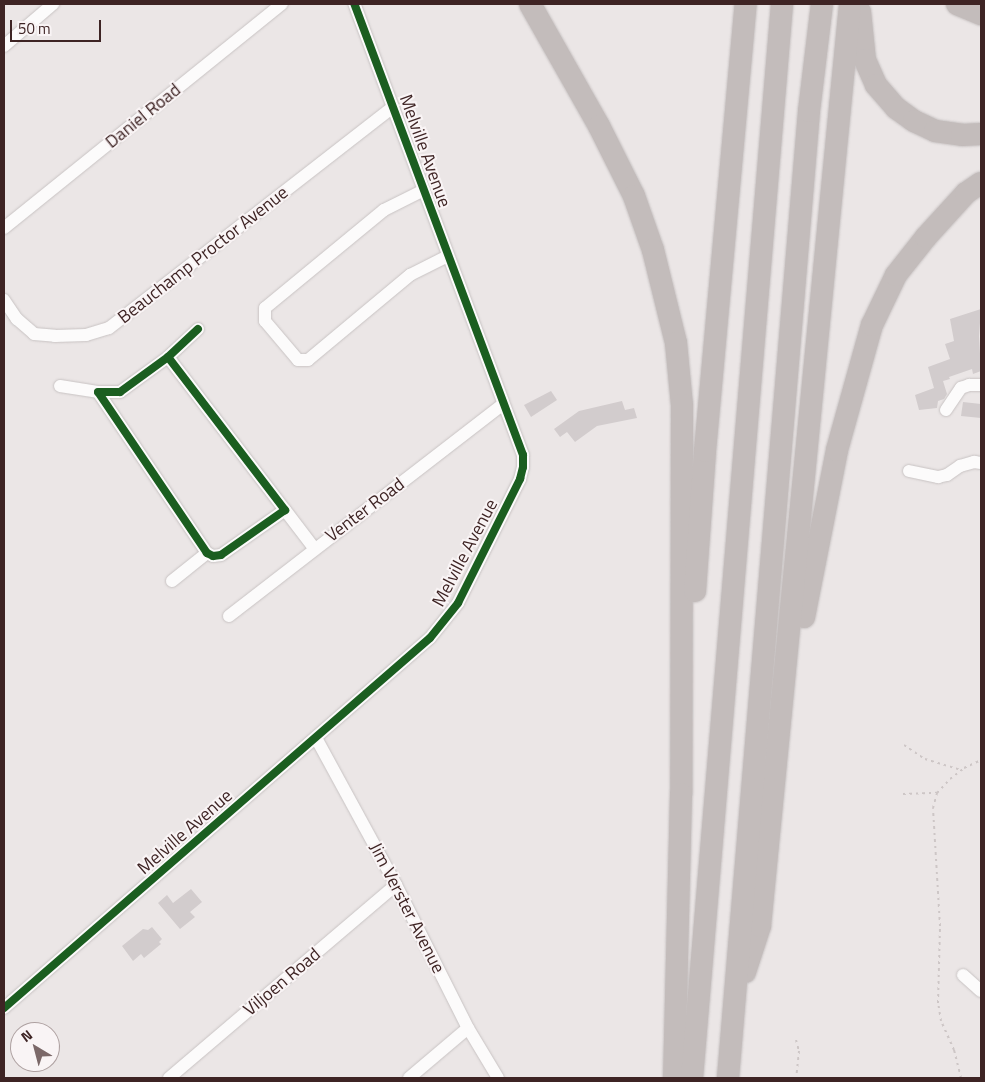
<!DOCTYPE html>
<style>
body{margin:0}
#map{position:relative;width:985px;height:1082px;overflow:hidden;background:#ebe6e6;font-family:"Titillium Web",sans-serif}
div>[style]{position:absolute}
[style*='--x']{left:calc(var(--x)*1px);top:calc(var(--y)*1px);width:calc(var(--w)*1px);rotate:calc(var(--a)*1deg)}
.building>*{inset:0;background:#d2cccd}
.path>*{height:2px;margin-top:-1px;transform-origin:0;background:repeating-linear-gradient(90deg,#cdc6c6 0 2.5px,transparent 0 6.5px)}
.roads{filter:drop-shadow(0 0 1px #c8c3c3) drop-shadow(0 0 1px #c8c3c3)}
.street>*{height:12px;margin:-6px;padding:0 6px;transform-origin:6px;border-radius:6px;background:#fcfbfb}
.highway>*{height:22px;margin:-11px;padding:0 11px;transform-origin:11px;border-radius:11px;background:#c3bcbb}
.cycleway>*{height:8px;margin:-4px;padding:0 4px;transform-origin:4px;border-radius:4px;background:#1b5e20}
span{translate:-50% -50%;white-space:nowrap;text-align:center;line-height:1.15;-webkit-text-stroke:4px #f9f4f5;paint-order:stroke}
.street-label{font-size:18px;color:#3e2424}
.frame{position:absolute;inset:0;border:5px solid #3e2424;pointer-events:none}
.north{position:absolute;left:10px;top:1022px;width:50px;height:50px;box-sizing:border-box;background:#f9f4f5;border:1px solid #aea1a1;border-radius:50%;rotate:323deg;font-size:14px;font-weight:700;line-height:20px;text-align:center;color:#3e2424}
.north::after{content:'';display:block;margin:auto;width:18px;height:22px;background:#7b6868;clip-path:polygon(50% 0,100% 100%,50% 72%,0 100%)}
.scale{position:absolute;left:10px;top:20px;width:91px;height:22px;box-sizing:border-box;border:2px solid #3e2424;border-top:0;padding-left:6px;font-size:15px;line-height:18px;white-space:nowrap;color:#3e2424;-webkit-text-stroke:4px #f9f4f5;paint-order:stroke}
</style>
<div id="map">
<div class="building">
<div style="clip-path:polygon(981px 309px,979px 336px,981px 371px,973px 374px,972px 369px,949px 377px,950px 379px,943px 381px,947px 394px,944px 399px,938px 401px,937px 408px,919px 410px,915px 395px,934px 388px,928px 367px,950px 359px,945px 344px,954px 341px,950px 319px)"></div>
<div style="clip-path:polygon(551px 391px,557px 400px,531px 417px,524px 405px)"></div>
<div style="clip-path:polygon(622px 401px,625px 410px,634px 408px,637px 418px,597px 426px,575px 442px,567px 432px,560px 437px,554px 429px,579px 411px)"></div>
<div style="clip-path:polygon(963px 402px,981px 404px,981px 418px,961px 416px)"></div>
<div style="clip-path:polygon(191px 889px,202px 902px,190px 912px,195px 917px,180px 929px,158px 903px,167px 895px,173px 903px)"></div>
<div style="clip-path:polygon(152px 927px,162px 939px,159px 942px,161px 944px,144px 958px,141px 954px,133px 961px,122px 946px,143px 929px,148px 930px)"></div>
</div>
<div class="path">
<div style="--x:904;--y:745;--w:25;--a:34"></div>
<div style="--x:925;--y:759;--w:39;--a:17"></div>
<div style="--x:903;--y:794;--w:34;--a:-2"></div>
<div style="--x:796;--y:1040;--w:11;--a:75"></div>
<div style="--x:799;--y:1051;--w:27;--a:96"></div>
<div style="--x:961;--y:1078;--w:29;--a:-104"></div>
<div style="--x:954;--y:1050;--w:32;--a:-114"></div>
<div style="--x:941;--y:1021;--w:18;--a:-99"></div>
<div style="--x:938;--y:1003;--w:77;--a:-88.5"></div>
<div style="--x:940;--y:926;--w:118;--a:-93.4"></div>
<div style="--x:933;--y:808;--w:16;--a:-75"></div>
<div style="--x:937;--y:793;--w:19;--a:-47"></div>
<div style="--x:950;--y:779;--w:18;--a:-38"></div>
<div style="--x:964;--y:768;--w:19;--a:-25"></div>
</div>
<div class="roads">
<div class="street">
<div style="--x:4;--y:46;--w:65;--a:-40.6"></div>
<div style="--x:424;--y:190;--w:45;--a:153.4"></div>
<div style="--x:384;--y:210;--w:154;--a:140.5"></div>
<div style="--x:265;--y:308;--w:13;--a:90"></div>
<div style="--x:265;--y:321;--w:51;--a:49.8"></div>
<div style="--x:298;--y:360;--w:10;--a:0"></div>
<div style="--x:308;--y:360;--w:133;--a:-39.8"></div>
<div style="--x:410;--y:275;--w:42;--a:-26.6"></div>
<div style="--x:4;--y:228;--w:357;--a:-38.9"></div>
<div style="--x:4;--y:300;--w:23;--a:56"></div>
<div style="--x:17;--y:319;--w:23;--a:41"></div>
<div style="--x:34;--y:334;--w:21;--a:5"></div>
<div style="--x:55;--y:336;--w:31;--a:-2"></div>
<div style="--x:86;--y:335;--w:24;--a:-17"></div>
<div style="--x:109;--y:328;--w:360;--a:-37.9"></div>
<div style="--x:168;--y:357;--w:193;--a:52.6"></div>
<div style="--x:285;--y:510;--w:78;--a:144.9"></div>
<div style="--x:221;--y:555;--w:8;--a:173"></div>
<div style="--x:213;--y:556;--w:7;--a:-153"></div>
<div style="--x:207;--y:553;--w:194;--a:-124.1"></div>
<div style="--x:98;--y:392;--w:22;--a:0"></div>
<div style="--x:120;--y:392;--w:59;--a:-36.1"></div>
<div style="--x:168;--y:357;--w:41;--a:-43"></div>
<div style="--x:60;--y:386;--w:38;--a:9"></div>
<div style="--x:946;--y:410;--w:27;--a:-56"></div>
<div style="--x:961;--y:388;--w:9;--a:-21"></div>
<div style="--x:969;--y:385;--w:12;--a:0"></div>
<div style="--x:909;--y:471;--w:30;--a:12"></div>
<div style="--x:938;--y:477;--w:9;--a:-13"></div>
<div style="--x:947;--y:475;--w:16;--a:-35"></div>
<div style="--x:960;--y:466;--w:15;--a:-16"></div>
<div style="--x:974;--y:462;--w:7;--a:8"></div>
<div style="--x:285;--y:510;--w:48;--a:52.7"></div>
<div style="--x:172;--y:581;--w:45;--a:-38.7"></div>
<div style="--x:229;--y:616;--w:345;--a:-37.7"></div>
<div style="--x:316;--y:738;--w:167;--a:61.4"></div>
<div style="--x:396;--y:885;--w:160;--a:63.3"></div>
<div style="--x:468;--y:1028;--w:58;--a:59"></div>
<div style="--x:963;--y:975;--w:24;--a:42"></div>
<div style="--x:4;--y:1008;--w:564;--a:-40.98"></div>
<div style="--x:430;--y:638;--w:45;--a:-51.3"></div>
<div style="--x:458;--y:603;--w:139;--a:-63.4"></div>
<div style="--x:520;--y:479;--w:12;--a:-76"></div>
<div style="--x:523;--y:467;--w:12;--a:-90"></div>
<div style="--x:523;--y:455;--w:482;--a:-110.5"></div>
<div style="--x:169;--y:1078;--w:298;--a:-40.4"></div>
<div style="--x:409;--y:1078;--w:77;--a:-40.3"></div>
</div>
<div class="highway">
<div style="--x:530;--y:4;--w:140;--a:60.5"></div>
<div style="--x:599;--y:126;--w:78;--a:63.4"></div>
<div style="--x:634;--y:196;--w:57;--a:70.6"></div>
<div style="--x:653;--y:250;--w:96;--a:76.1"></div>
<div style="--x:676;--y:343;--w:62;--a:84.5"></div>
<div style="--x:682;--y:405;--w:389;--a:90.1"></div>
<div style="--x:681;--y:794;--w:284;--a:91.4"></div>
<div style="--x:957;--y:4;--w:26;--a:23"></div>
<div style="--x:860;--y:12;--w:48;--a:84.1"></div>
<div style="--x:865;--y:60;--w:27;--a:66"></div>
<div style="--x:876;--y:85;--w:30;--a:49"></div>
<div style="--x:896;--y:108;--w:22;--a:36"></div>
<div style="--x:914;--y:121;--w:23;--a:25"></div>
<div style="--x:935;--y:131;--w:27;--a:8"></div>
<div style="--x:962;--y:135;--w:19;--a:-3"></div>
<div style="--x:695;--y:591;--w:140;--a:-85.9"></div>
<div style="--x:705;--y:451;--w:449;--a:-84.8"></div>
<div style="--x:804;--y:617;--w:170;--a:-78.8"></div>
<div style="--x:837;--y:450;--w:130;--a:-74.4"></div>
<div style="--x:872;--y:325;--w:55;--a:-64.4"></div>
<div style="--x:896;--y:275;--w:48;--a:-51.7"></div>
<div style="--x:926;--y:237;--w:59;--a:-47.7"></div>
<div style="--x:966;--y:193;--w:18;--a:-34"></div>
<div style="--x:745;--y:972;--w:48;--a:-71.9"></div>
<div style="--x:760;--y:926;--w:926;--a:-84.42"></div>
<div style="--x:692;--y:1078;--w:1078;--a:-85.21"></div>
<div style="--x:728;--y:1078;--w:970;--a:-85.21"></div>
<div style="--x:809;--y:111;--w:108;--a:-83.1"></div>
</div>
</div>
<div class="cycleway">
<div style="--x:168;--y:357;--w:193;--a:52.6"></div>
<div style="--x:285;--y:510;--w:78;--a:144.9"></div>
<div style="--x:221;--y:555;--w:8;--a:173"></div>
<div style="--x:213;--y:556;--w:7;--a:-153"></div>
<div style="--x:207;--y:553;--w:194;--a:-124.1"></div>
<div style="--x:98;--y:392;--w:22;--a:0"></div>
<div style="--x:120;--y:392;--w:59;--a:-36.1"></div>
<div style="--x:168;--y:357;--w:41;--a:-43"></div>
<div style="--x:4;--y:1008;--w:564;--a:-40.98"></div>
<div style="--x:430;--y:638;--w:45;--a:-51.3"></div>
<div style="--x:458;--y:603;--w:139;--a:-63.4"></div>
<div style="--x:520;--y:479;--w:12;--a:-76"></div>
<div style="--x:523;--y:467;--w:12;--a:-90"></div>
<div style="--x:523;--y:455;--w:482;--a:-110.5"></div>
</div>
<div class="street-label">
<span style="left:143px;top:116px;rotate:-39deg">Daniel Road</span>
<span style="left:425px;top:151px;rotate:70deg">Melville Avenue</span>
<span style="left:203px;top:255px;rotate:-38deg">Beauchamp Proctor Avenue</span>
<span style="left:365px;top:510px;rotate:-37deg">Venter Road</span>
<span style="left:465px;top:553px;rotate:-62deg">Melville Avenue</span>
<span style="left:185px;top:832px;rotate:-41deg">Melville Avenue</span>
<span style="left:407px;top:908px;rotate:63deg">Jim Verster Avenue</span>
<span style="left:282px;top:982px;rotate:-40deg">Viljoen Road</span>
</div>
<div class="frame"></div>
<div class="north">N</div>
<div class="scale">50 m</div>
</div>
